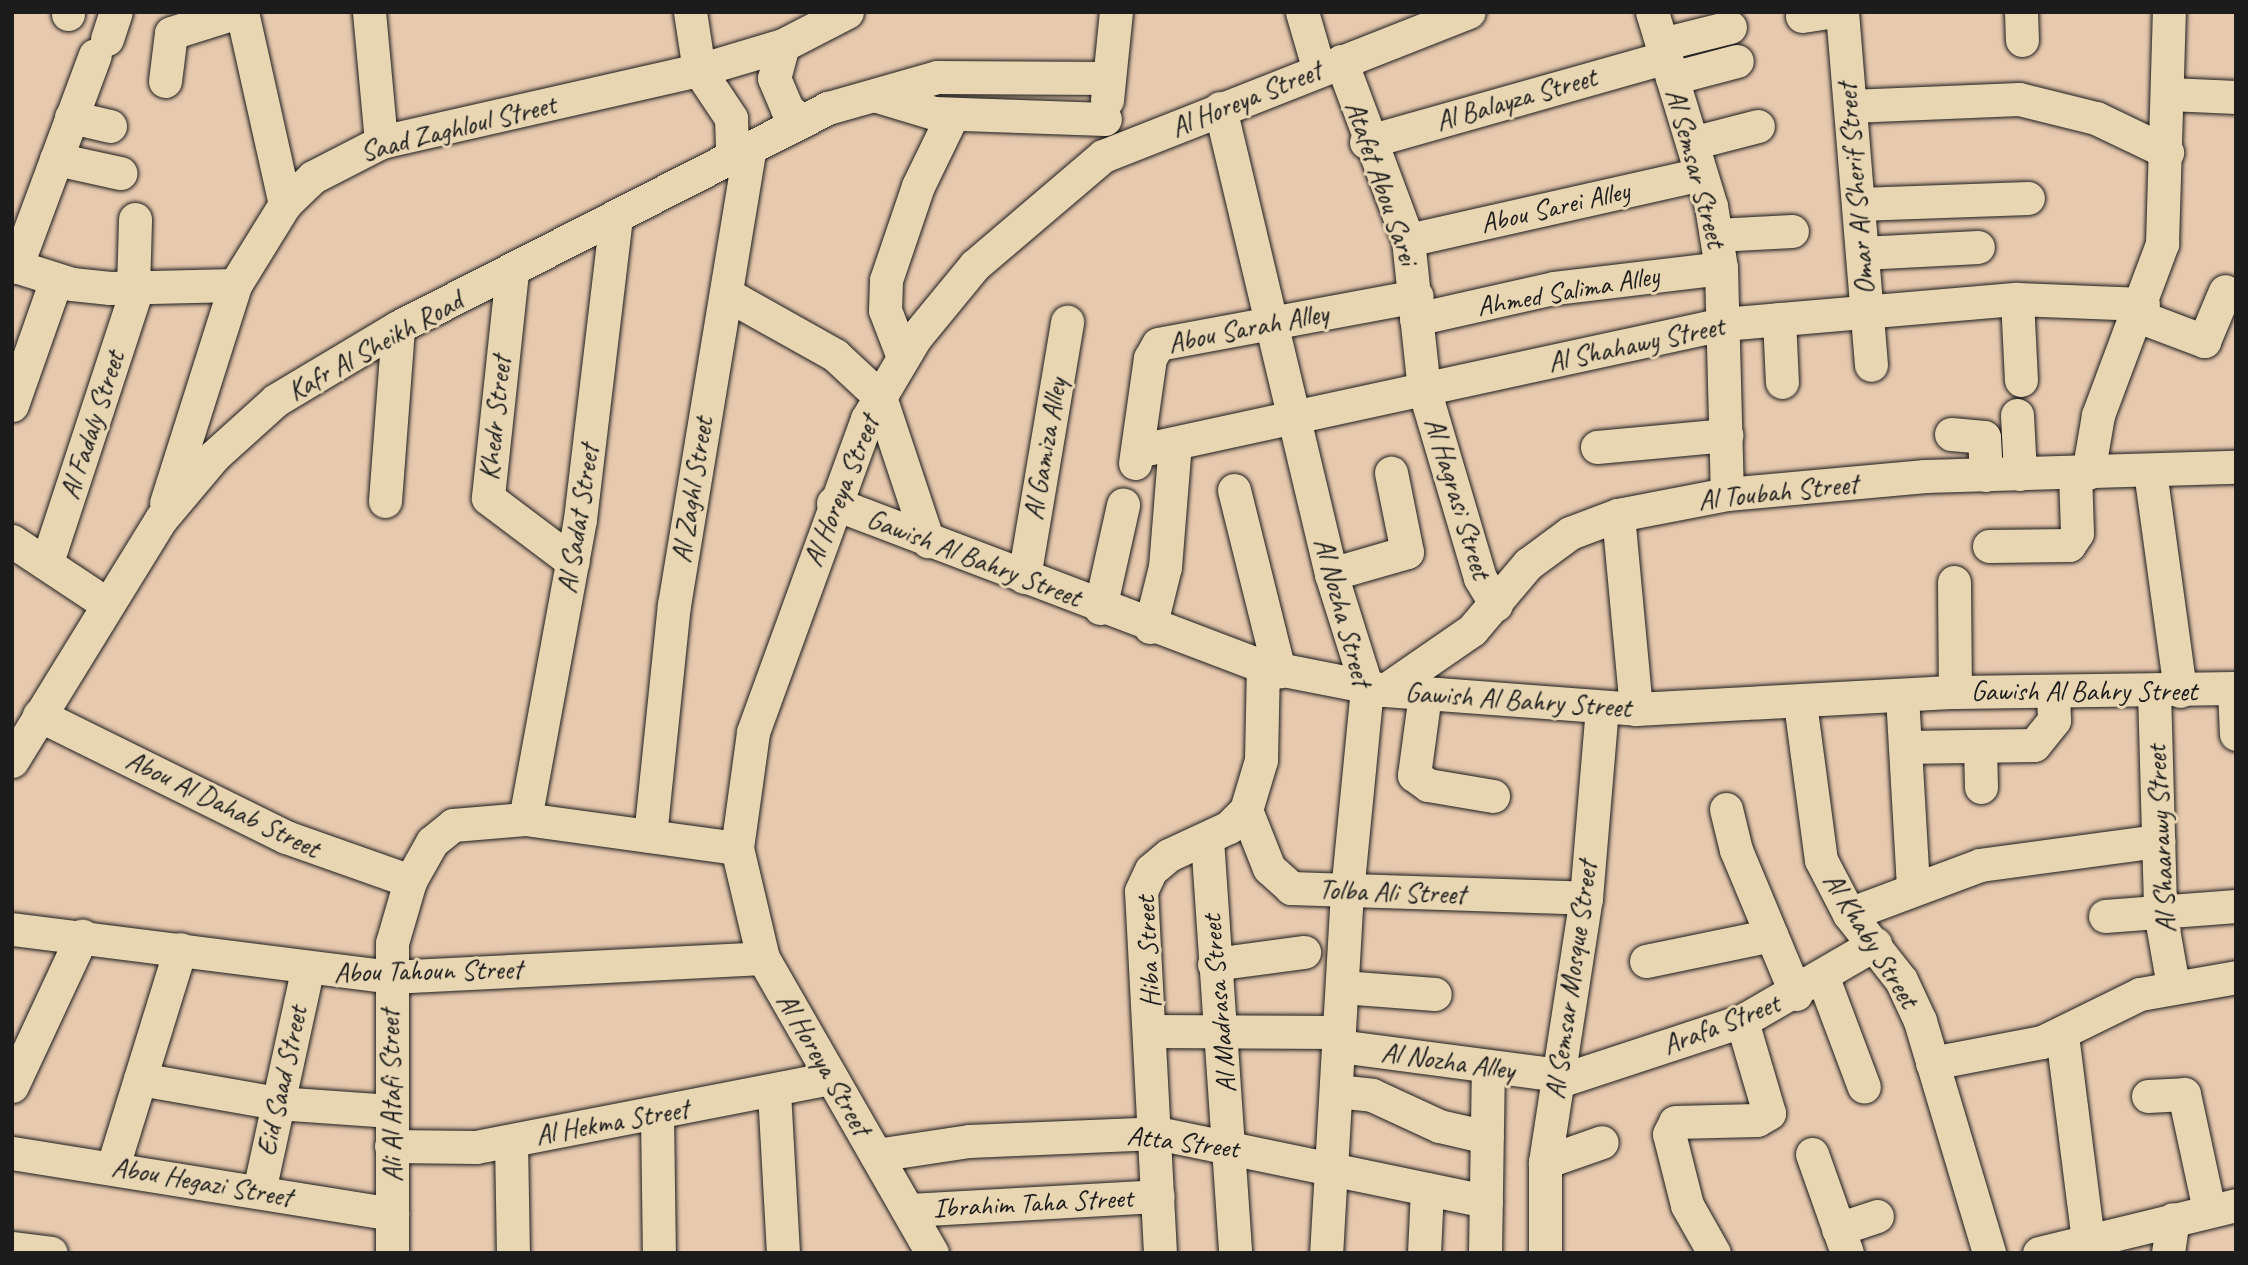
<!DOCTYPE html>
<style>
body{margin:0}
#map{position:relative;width:2248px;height:1265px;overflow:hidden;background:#e7c9ae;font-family:Caveat,sans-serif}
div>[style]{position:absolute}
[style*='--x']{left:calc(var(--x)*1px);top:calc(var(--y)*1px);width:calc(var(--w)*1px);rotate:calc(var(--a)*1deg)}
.roads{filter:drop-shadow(0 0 2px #1c1c1c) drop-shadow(0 0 2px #1c1c1c)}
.minor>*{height:33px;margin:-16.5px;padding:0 16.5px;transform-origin:16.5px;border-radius:16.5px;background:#e8d6b3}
span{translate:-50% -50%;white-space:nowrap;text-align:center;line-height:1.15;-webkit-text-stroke:6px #e8d6b3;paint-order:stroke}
.street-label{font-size:28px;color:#1c1c1c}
.frame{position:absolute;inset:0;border:14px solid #1c1c1c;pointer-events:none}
</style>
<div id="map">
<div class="roads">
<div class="minor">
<div style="--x:242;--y:12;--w:197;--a:77.4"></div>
<div style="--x:369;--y:12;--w:131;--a:84.7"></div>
<div style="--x:690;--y:12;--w:59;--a:81.2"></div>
<div style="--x:699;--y:70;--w:58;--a:56.3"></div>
<div style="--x:731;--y:118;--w:38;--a:88"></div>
<div style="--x:1302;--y:12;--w:60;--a:73.7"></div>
<div style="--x:1652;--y:12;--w:203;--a:73.1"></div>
<div style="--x:1711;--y:206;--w:63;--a:80.8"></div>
<div style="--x:1721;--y:268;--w:226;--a:88.5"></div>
<div style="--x:1842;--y:12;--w:354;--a:85.3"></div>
<div style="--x:2021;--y:12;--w:28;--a:88"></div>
<div style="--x:68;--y:14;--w:2;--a:-90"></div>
<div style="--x:1802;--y:16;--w:25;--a:-9"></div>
<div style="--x:107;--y:39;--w:28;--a:-72"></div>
<div style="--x:1662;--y:44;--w:70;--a:-14"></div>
<div style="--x:783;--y:45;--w:34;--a:105"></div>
<div style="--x:774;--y:78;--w:34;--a:67"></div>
<div style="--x:787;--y:109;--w:17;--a:40"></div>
<div style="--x:1341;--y:61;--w:191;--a:69.5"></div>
<div style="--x:1408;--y:240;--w:150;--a:83.9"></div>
<div style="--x:1424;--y:389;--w:197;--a:73.5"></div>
<div style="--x:1480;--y:578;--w:31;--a:59"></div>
<div style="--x:1672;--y:78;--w:67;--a:-14.7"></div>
<div style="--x:165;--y:81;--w:48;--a:-82.9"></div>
<div style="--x:171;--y:33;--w:70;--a:-17.4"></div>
<div style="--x:2169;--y:94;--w:67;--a:2.6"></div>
<div style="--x:877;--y:96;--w:59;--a:16.6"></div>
<div style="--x:934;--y:113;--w:171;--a:2"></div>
<div style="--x:1107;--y:100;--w:88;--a:-84.2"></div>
<div style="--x:1850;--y:106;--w:169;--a:-2.4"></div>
<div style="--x:2019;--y:99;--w:79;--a:13.9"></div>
<div style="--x:2096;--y:118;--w:79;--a:25.6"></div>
<div style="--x:1220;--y:108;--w:479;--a:76.6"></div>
<div style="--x:1331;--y:574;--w:120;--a:72.5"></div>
<div style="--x:1367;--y:688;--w:204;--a:95.6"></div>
<div style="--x:1347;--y:891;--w:363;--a:93.3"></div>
<div style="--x:71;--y:117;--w:40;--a:13"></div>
<div style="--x:1366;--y:142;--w:312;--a:-15.8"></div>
<div style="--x:1692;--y:143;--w:68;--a:-14.4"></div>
<div style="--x:56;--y:159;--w:66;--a:12.3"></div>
<div style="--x:1858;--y:204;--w:170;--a:-2"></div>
<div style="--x:1716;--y:235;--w:76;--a:-3"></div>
<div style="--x:1408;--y:240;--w:300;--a:-12.7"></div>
<div style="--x:1862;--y:253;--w:116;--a:-3"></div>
<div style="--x:12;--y:265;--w:63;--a:17.6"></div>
<div style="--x:72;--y:284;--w:38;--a:6"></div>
<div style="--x:110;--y:288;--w:125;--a:-1.4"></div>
<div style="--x:16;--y:267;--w:226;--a:-69.6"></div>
<div style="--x:512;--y:272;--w:227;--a:96.1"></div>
<div style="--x:488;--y:498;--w:106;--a:37"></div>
<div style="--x:133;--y:288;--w:69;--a:-88.3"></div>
<div style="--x:728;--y:295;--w:123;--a:29.3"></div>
<div style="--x:835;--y:355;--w:62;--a:43"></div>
<div style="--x:880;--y:397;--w:152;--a:71.6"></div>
<div style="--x:2017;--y:299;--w:81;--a:87.2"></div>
<div style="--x:2138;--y:316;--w:71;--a:20.7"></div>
<div style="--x:2204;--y:341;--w:54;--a:-67.2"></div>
<div style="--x:1416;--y:319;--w:141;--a:-12.7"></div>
<div style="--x:1554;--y:288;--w:168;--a:-6.8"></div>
<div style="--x:1779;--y:319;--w:63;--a:87.3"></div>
<div style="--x:903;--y:357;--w:50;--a:-111"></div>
<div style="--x:885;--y:310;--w:30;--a:-88"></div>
<div style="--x:886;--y:280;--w:99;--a:-71.2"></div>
<div style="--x:918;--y:186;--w:80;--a:-64.1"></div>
<div style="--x:12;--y:405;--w:133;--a:-70.6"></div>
<div style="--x:2017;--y:415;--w:59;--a:87.1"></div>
<div style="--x:1951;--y:434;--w:33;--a:5"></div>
<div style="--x:1984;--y:437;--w:38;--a:87"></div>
<div style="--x:1597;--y:447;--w:130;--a:-5.3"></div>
<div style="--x:1137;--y:451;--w:600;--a:-12.23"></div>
<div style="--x:1723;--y:324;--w:295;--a:-4.9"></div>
<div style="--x:2017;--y:299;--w:126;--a:2.3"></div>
<div style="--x:1135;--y:463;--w:106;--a:-81.9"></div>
<div style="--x:1150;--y:358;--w:16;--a:-60"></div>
<div style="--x:1158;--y:344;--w:263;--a:-10.5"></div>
<div style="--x:2150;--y:471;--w:222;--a:82.2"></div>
<div style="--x:2088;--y:473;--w:59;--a:-80.2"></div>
<div style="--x:2098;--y:415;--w:183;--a:-69.5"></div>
<div style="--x:2162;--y:244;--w:232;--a:-88.3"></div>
<div style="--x:1234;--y:490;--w:187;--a:76"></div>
<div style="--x:385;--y:501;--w:174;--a:-85.7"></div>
<div style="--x:166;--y:503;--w:229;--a:-72.4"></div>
<div style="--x:235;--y:285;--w:95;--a:-58.3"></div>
<div style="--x:285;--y:204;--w:39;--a:-44"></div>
<div style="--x:313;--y:177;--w:76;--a:-27.2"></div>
<div style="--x:381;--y:142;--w:326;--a:-12.8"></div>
<div style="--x:699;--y:70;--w:88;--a:-16.6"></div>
<div style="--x:783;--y:45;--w:72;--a:-27.3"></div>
<div style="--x:833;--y:503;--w:460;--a:20.8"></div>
<div style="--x:1263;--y:666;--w:124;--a:11.1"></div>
<div style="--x:1385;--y:690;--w:252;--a:4.3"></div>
<div style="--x:1636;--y:709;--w:319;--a:-3.1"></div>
<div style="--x:1955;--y:692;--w:281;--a:-0.8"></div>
<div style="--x:1618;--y:515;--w:195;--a:84.7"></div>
<div style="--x:12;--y:541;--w:114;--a:33.6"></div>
<div style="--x:1989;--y:546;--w:80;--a:-0.7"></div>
<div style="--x:2069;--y:545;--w:14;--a:-56"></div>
<div style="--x:2077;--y:533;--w:60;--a:-91.9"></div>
<div style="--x:47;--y:562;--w:288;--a:-71.8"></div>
<div style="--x:1331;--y:574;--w:79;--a:-16.1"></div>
<div style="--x:1407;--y:552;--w:81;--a:-101.4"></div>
<div style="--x:1024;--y:577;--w:259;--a:-80.4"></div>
<div style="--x:1954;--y:582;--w:110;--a:89.5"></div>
<div style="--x:1100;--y:608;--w:106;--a:-77.4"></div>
<div style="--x:1150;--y:627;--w:62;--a:-76"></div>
<div style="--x:1165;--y:567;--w:124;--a:-85.4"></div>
<div style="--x:2234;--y:689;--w:45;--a:87.5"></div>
<div style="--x:1385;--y:690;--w:106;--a:-34.6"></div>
<div style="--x:1472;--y:630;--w:87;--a:-49.7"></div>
<div style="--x:1528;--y:564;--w:52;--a:-36.4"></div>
<div style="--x:1570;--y:533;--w:51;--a:-20.6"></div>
<div style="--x:1618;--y:515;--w:111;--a:-10.9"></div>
<div style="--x:1727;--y:494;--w:199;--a:-5.2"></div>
<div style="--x:1925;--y:476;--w:311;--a:-1.7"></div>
<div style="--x:2154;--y:691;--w:221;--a:88.4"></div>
<div style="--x:2160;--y:912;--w:75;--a:80"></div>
<div style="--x:1425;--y:694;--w:82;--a:97.7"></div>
<div style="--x:1414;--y:775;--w:17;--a:36"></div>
<div style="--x:1428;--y:785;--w:66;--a:9.6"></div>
<div style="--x:1902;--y:696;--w:192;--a:86.7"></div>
<div style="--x:1800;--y:703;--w:158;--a:82.4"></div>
<div style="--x:1821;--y:860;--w:61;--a:62.6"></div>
<div style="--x:1849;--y:914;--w:84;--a:51.8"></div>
<div style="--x:1901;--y:980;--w:45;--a:65.1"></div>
<div style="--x:1920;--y:1021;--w:242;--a:73.4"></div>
<div style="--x:39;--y:715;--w:275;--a:26.3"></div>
<div style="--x:286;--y:837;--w:132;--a:19.5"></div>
<div style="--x:1980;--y:746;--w:41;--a:88.6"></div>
<div style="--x:1905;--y:747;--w:129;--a:-0.9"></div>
<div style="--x:2034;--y:745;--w:32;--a:-51"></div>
<div style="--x:2054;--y:720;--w:29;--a:-92"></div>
<div style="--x:12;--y:761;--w:284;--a:-58.4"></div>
<div style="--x:161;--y:519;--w:82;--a:-49.9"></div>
<div style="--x:214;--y:456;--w:84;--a:-42.1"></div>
<div style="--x:276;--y:400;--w:142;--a:-30.9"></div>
<div style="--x:398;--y:327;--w:483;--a:-27"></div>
<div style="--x:828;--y:108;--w:113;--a:-15.9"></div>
<div style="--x:937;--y:77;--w:172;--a:0.3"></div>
<div style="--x:1726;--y:809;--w:42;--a:76.3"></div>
<div style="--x:1736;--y:850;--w:156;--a:67.4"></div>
<div style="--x:1246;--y:810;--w:62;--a:68.4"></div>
<div style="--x:1269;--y:868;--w:30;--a:42"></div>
<div style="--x:1291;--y:888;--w:295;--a:1.9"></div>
<div style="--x:525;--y:819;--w:305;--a:-79.6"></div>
<div style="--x:580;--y:519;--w:303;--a:-83.2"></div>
<div style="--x:650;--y:836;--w:232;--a:-84.1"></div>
<div style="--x:674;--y:605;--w:464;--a:-80.6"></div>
<div style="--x:1207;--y:839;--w:415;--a:86.1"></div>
<div style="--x:1849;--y:914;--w:140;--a:-20.5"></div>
<div style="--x:1980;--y:865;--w:180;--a:-7.7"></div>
<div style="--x:2105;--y:916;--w:131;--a:-4.4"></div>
<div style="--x:12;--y:929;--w:381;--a:7.2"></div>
<div style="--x:390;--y:977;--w:373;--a:-2.9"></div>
<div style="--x:1646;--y:961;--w:128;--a:-11.7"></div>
<div style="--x:1214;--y:964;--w:91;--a:-7.6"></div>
<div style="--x:1823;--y:978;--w:116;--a:69.4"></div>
<div style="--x:1342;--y:987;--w:93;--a:4.3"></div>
<div style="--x:1152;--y:1031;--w:187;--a:0.3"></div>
<div style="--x:2062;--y:1035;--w:207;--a:82.8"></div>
<div style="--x:1339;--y:1046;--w:221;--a:7.5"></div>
<div style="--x:1932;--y:1063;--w:112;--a:-10.8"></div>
<div style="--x:2042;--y:1042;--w:109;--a:-26.1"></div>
<div style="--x:2140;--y:994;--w:97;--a:-10"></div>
<div style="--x:140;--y:1079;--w:139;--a:9.9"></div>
<div style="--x:277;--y:1103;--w:114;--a:4"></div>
<div style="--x:1556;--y:1082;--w:196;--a:-18.2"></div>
<div style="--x:1742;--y:1021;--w:154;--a:-30.1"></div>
<div style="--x:12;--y:1086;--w:166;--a:-65"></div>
<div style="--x:1336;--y:1091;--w:36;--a:6"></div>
<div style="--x:1372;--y:1095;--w:74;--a:24.8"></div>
<div style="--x:1439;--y:1126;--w:49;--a:12.9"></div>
<div style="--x:774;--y:1092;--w:161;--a:86.8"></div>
<div style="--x:2148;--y:1096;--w:36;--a:-3"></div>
<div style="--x:2184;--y:1094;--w:119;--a:77.8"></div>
<div style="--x:657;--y:1115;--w:138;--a:89.2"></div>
<div style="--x:511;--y:1141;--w:112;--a:89"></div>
<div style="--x:391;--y:1146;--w:85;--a:0.7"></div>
<div style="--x:476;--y:1147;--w:362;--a:-11"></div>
<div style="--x:12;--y:1153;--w:385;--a:9.1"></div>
<div style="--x:1812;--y:1154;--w:105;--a:70.5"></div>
<div style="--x:876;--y:1155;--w:94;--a:-8.6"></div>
<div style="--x:969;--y:1141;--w:188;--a:-2.4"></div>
<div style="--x:1157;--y:1133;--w:336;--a:11.7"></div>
<div style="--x:1545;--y:1162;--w:60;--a:-19.3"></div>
<div style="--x:113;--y:1166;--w:227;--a:-72.8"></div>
<div style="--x:259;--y:1191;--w:225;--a:-77.7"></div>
<div style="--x:908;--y:1210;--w:250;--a:-3.2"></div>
<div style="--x:1838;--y:1229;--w:41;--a:-18.4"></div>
<div style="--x:12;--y:1248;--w:39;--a:7"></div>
<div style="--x:392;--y:1253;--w:310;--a:-90"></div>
<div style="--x:392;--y:943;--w:65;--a:-73.8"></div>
<div style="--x:410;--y:881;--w:45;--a:-60.6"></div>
<div style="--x:432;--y:842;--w:27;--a:-39"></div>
<div style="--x:453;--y:825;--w:72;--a:-4.8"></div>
<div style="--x:525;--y:819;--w:214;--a:7.8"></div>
<div style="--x:932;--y:1253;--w:340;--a:-119.8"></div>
<div style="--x:763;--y:958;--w:113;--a:-103.3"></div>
<div style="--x:737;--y:848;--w:117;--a:-82.1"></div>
<div style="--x:753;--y:732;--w:333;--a:-70"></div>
<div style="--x:867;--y:419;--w:94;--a:-59.3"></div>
<div style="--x:915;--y:338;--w:94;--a:-50.6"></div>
<div style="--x:975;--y:265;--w:168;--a:-40.4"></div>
<div style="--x:1103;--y:156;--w:393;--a:-21.5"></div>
<div style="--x:1160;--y:1253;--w:362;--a:-93"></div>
<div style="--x:1141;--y:891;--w:23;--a:-65"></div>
<div style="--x:1151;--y:870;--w:23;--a:-40"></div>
<div style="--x:1169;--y:855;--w:66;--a:-25"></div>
<div style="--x:1229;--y:827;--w:24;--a:-45"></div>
<div style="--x:1246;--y:810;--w:52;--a:-73.3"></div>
<div style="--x:1261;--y:760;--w:94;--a:-88.8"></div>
<div style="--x:1424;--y:1253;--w:64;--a:-87.3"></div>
<div style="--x:1485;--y:1253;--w:187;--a:-89.1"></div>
<div style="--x:1545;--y:1253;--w:91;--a:-90"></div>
<div style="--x:1545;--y:1162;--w:267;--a:-81.2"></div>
<div style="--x:1586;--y:898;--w:191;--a:-85.2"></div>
<div style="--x:1714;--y:1253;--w:55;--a:-119.4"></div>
<div style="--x:1687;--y:1205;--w:73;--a:-104.2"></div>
<div style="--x:1669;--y:1134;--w:13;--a:-63"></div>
<div style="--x:1675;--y:1122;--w:82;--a:-1.4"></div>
<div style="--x:1757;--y:1120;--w:14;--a:-30"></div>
<div style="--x:1769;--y:1113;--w:96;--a:-106.4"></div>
<div style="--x:2039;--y:1253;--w:203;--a:-13.7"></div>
<div style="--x:2168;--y:1253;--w:34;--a:-82"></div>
</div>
</div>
<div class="street-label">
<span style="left:1246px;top:99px;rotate:-22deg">Al Horeya Street</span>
<span style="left:1516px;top:99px;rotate:-16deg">Al Balayza Street</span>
<span style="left:458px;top:128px;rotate:-14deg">Saad Zaghloul Street</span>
<span style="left:1696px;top:168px;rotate:75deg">Al Semsar Street</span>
<span style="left:1382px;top:183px;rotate:71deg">Atafet Abou Sarei</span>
<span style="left:1856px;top:189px;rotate:-95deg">Omar Al Sherif Street</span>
<span style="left:1555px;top:207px;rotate:-13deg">Abou Sarei Alley</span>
<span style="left:1568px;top:291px;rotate:-10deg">Ahmed Salima Alley</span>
<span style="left:1248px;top:328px;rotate:-11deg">Abou Sarah Alley</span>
<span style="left:1636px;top:344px;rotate:-12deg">Al Shahawy Street</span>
<span style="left:375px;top:346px;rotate:-29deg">Kafr Al Sheikh Road</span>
<span style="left:495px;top:418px;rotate:-84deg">Khedr Street</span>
<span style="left:92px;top:425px;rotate:-72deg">Al Fadaly Street</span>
<span style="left:1045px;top:449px;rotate:-80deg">Al Gamiza Alley</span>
<span style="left:692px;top:490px;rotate:-81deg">Al Zaghl Street</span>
<span style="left:841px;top:491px;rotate:-68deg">Al Horeya Street</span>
<span style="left:1778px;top:492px;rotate:-6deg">Al Toubah Street</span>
<span style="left:1458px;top:498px;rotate:73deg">Al Hagrasi Street</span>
<span style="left:578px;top:519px;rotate:-81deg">Al Sadat Street</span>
<span style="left:974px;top:558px;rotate:21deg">Gawish Al Bahry Street</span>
<span style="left:1343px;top:612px;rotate:75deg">Al Nozha Street</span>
<span style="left:2084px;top:691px">Gawish Al Bahry Street</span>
<span style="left:1518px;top:700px;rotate:4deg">Gawish Al Bahry Street</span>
<span style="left:223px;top:804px;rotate:26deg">Abou Al Dahab Street</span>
<span style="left:2161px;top:839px;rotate:-93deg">Al Shaarawy Street</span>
<span style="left:1392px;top:892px;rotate:2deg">Tolba Ali Street</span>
<span style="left:1871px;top:940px;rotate:58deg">Al Khaby Street</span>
<span style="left:1148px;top:952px;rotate:-93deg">Hiba Street</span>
<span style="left:428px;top:971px;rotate:-1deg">Abou Tahoun Street</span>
<span style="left:1571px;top:980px;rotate:-82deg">Al Semsar Mosque Street</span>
<span style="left:1219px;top:1004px;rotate:-95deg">Al Madrasa Street</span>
<span style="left:1721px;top:1024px;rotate:-21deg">Arafa Street</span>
<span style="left:1448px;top:1061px;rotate:8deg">Al Nozha Alley</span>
<span style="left:824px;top:1064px;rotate:60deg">Al Horeya Street</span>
<span style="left:282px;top:1081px;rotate:-78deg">Eid Saad Street</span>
<span style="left:391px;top:1096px;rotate:-91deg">Ali Al Atafi Street</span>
<span style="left:612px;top:1122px;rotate:-10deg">Al Hekma Street</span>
<span style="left:1183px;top:1142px;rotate:7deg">Atta Street</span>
<span style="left:202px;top:1182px;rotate:10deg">Abou Hegazi Street</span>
<span style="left:1033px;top:1203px;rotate:-3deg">Ibrahim Taha Street</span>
</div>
<div class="frame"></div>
</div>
